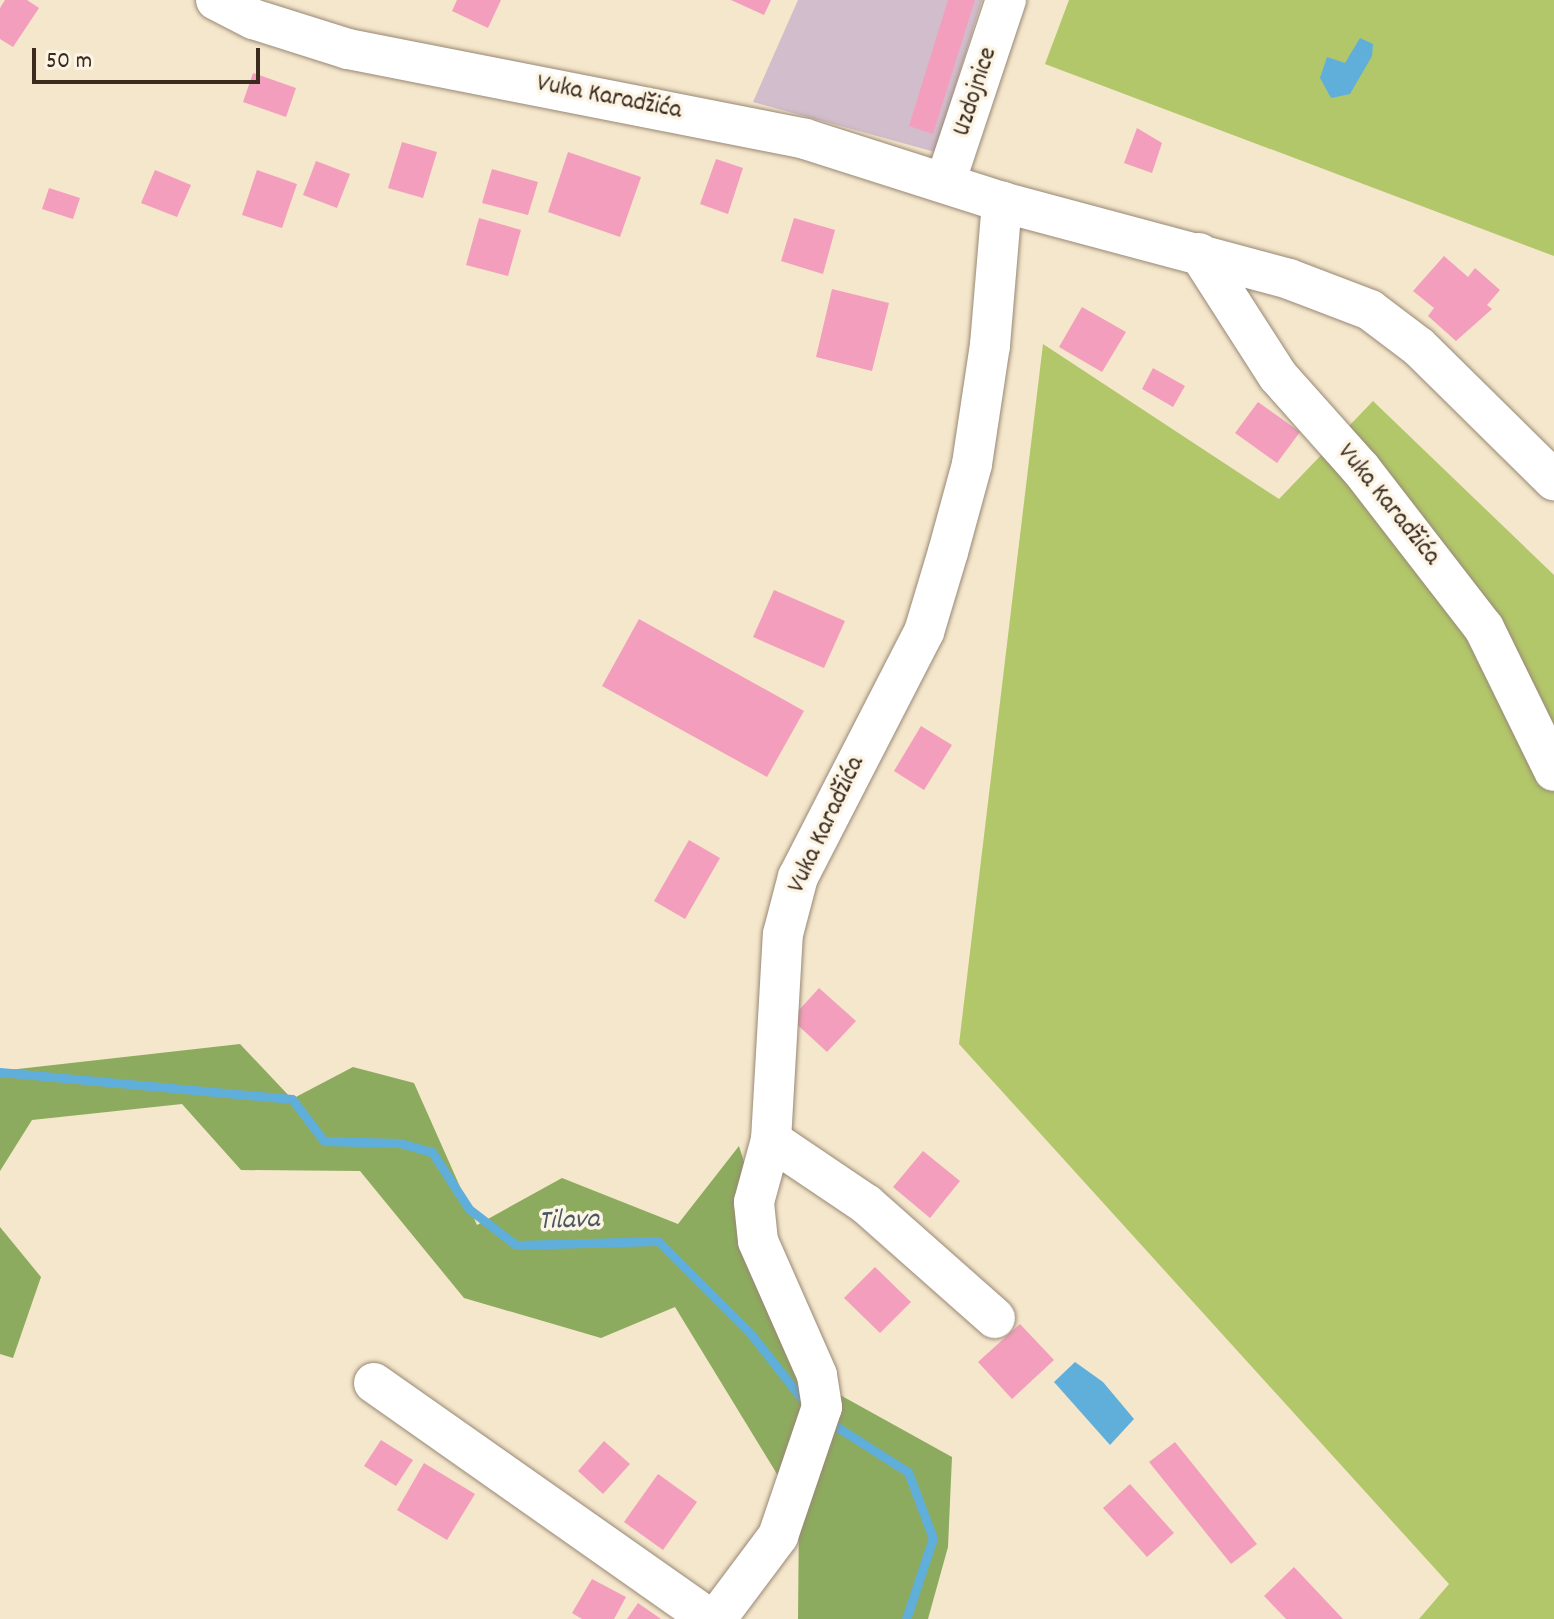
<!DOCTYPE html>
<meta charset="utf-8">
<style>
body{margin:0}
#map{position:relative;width:1554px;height:1619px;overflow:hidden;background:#f5e7cc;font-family:Dekko,sans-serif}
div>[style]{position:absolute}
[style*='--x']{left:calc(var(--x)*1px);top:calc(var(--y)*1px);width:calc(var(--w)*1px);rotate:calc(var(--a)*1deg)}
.industrial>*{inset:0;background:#d1bdcb}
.green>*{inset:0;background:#b2c66a}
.forest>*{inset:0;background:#8dab5e}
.water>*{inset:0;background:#60aeda}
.stream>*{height:9px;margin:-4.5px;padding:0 4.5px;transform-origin:4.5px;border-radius:4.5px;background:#60aeda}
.building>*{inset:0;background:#f39ebd}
.roads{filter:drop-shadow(0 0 2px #988875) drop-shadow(0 0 2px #988875)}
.minor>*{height:40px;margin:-20px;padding:0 20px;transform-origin:20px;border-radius:20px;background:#fff}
span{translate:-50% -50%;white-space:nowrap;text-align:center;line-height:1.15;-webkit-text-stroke:7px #fcf5e5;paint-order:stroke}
.street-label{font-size:26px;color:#3b2a1e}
.water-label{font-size:28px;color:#485860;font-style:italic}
.scale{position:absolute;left:32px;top:48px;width:228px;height:36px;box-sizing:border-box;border:4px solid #3b2a1e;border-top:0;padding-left:10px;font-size:24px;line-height:28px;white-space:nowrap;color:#3b2a1e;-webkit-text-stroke:6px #fcf5e5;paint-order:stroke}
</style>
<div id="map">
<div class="industrial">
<div style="clip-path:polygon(798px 0,982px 0,935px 152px,753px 102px)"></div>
</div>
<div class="green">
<div style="clip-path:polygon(1069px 0,1554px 0,1554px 256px,1045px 64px)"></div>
<div style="clip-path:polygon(1043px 344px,1279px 499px,1373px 401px,1554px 575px,1554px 1619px,1419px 1619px,1449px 1584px,959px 1044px)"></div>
</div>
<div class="forest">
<div style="clip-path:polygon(240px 1044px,292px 1099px,353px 1067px,414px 1083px,477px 1225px,562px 1178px,678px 1224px,739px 1146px,813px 1380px,952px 1457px,948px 1547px,928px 1619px,798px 1619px,799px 1510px,675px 1307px,601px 1338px,464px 1298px,360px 1171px,241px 1170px,182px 1104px,32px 1120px,0 1171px,0 1071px)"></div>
<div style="clip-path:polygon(0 1227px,41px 1277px,13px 1358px,0 1354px)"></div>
</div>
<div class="water">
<div style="clip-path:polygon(1360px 38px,1373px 44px,1372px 56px,1350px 94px,1331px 98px,1320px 78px,1327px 57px,1345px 63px)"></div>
<div style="clip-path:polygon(1075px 1362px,1103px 1382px,1134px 1419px,1110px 1445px,1054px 1382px)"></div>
</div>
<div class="stream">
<div style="--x:0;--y:1072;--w:293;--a:5.3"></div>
<div style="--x:292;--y:1099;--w:53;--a:52.7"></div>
<div style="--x:324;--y:1141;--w:76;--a:1.5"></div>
<div style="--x:400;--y:1143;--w:33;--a:16"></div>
<div style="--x:432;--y:1152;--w:68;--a:57"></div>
<div style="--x:469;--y:1209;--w:59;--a:37.5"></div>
<div style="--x:516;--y:1245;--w:142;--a:-1.6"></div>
<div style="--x:658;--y:1241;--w:130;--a:45"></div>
<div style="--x:750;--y:1333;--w:90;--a:51.7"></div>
<div style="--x:826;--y:1420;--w:97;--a:32.4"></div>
<div style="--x:908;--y:1472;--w:71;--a:69.3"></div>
<div style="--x:933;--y:1538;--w:85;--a:108.4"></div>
</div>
<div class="building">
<div style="clip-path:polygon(5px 0,27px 0,39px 8px,13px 47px,0 39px,0 8px)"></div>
<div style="clip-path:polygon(457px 0,501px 0,488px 28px,452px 11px)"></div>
<div style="clip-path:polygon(731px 0,771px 0,764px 15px)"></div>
<div style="clip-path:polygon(948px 0,975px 0,933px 134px,909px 126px)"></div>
<div style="clip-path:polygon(253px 73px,296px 88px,286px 117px,243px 102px)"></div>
<div style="clip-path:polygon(1137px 128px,1162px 143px,1152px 173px,1124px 163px)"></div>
<div style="clip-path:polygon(402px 142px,437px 152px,423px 198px,388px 188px)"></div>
<div style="clip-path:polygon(568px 152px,641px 177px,620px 237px,548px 212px)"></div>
<div style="clip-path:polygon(716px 159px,743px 168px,728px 214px,700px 204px)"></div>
<div style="clip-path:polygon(316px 161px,350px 174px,337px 208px,303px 195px)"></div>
<div style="clip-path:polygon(492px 169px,538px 182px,528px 215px,482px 203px)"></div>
<div style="clip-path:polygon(155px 170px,191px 185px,177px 217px,141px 203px)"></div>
<div style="clip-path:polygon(257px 170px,297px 184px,282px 228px,242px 215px)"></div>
<div style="clip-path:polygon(49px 188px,80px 198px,73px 219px,42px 209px)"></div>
<div style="clip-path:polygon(479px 218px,521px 230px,508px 276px,466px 265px)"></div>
<div style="clip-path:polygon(794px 218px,835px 230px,823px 274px,781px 261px)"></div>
<div style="clip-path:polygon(1444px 256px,1468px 277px,1475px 268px,1500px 290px,1487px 305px,1492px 309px,1456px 341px,1428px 316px,1434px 308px,1413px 291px)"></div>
<div style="clip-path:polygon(832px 289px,889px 303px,872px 371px,816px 357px)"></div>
<div style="clip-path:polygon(1082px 307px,1126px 332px,1102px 372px,1059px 347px)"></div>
<div style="clip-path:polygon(1153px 368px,1185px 386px,1173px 407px,1142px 389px)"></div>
<div style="clip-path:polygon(1258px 402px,1300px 432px,1277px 463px,1235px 433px)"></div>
<div style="clip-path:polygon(774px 590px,845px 621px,824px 668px,753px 637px)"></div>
<div style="clip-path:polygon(639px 619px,804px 711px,767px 777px,602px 686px)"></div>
<div style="clip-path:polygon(921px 726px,952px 745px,924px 790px,894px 771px)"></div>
<div style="clip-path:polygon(689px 840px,720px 858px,685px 919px,654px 901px)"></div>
<div style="clip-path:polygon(819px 988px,856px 1021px,827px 1052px,791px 1019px)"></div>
<div style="clip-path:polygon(923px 1151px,960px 1181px,930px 1218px,893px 1187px)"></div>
<div style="clip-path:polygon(875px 1267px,911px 1302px,880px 1333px,844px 1298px)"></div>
<div style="clip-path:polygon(1020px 1324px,1054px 1360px,1012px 1399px,978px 1362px)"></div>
<div style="clip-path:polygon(381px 1440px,413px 1460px,396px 1486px,364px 1466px)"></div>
<div style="clip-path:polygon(604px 1441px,630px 1464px,603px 1494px,578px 1471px)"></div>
<div style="clip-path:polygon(1175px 1442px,1257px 1544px,1231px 1564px,1149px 1462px)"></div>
<div style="clip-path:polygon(424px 1463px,475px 1494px,447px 1540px,397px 1510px)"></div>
<div style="clip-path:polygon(658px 1474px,697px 1502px,663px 1550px,624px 1522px)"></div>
<div style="clip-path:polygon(1130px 1484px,1174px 1533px,1147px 1557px,1103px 1508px)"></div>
<div style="clip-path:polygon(1294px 1567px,1343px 1619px,1286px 1619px,1264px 1596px)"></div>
<div style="clip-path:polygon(592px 1579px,626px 1597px,614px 1619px,582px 1619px,572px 1613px)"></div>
<div style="clip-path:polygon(638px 1603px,661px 1619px,627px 1619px)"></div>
</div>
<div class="roads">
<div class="minor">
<div style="--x:216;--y:0;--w:42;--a:27.2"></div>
<div style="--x:253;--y:19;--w:100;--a:17.5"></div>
<div style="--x:348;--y:49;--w:466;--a:11.1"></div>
<div style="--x:805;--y:139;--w:207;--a:17.7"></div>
<div style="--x:1002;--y:202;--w:297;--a:15"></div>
<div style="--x:1289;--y:279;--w:87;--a:20.9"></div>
<div style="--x:1370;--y:310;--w:61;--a:37.1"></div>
<div style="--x:1419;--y:347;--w:190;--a:44.6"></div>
<div style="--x:945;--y:183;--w:193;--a:-71.6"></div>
<div style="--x:1199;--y:253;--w:146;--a:57.3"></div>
<div style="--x:1278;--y:376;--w:125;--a:48.3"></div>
<div style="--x:1361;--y:469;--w:201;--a:52.3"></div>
<div style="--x:1484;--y:628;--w:159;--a:63.9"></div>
<div style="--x:771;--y:1140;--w:115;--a:34"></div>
<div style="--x:866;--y:1204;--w:172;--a:41.5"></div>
<div style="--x:374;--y:1383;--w:411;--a:35.1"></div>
<div style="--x:716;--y:1619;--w:104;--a:-53.2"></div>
<div style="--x:778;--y:1536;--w:136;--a:-71.2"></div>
<div style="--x:822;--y:1407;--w:32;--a:-99"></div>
<div style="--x:817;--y:1375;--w:146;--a:-113.8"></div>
<div style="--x:758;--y:1241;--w:39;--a:-96"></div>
<div style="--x:754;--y:1202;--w:64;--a:-74.7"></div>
<div style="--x:771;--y:1140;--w:206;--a:-86.7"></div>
<div style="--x:783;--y:934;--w:59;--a:-75.3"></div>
<div style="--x:798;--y:877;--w:276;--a:-62.8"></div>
<div style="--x:924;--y:632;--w:84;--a:-73.3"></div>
<div style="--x:948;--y:552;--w:91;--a:-74.7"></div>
<div style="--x:972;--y:464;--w:120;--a:-81.4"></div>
<div style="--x:990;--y:345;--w:144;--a:-85.2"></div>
</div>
</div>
<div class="street-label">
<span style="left:976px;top:92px;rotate:-72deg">Uzdojnice</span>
<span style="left:609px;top:98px;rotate:11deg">Vuka Karadžića</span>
<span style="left:1388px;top:505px;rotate:51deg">Vuka Karadžića</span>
<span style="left:827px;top:825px;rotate:-65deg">Vuka Karadžića</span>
</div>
<div class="water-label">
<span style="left:569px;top:1222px;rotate:-2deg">Tilava</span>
</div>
<div class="scale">50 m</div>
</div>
